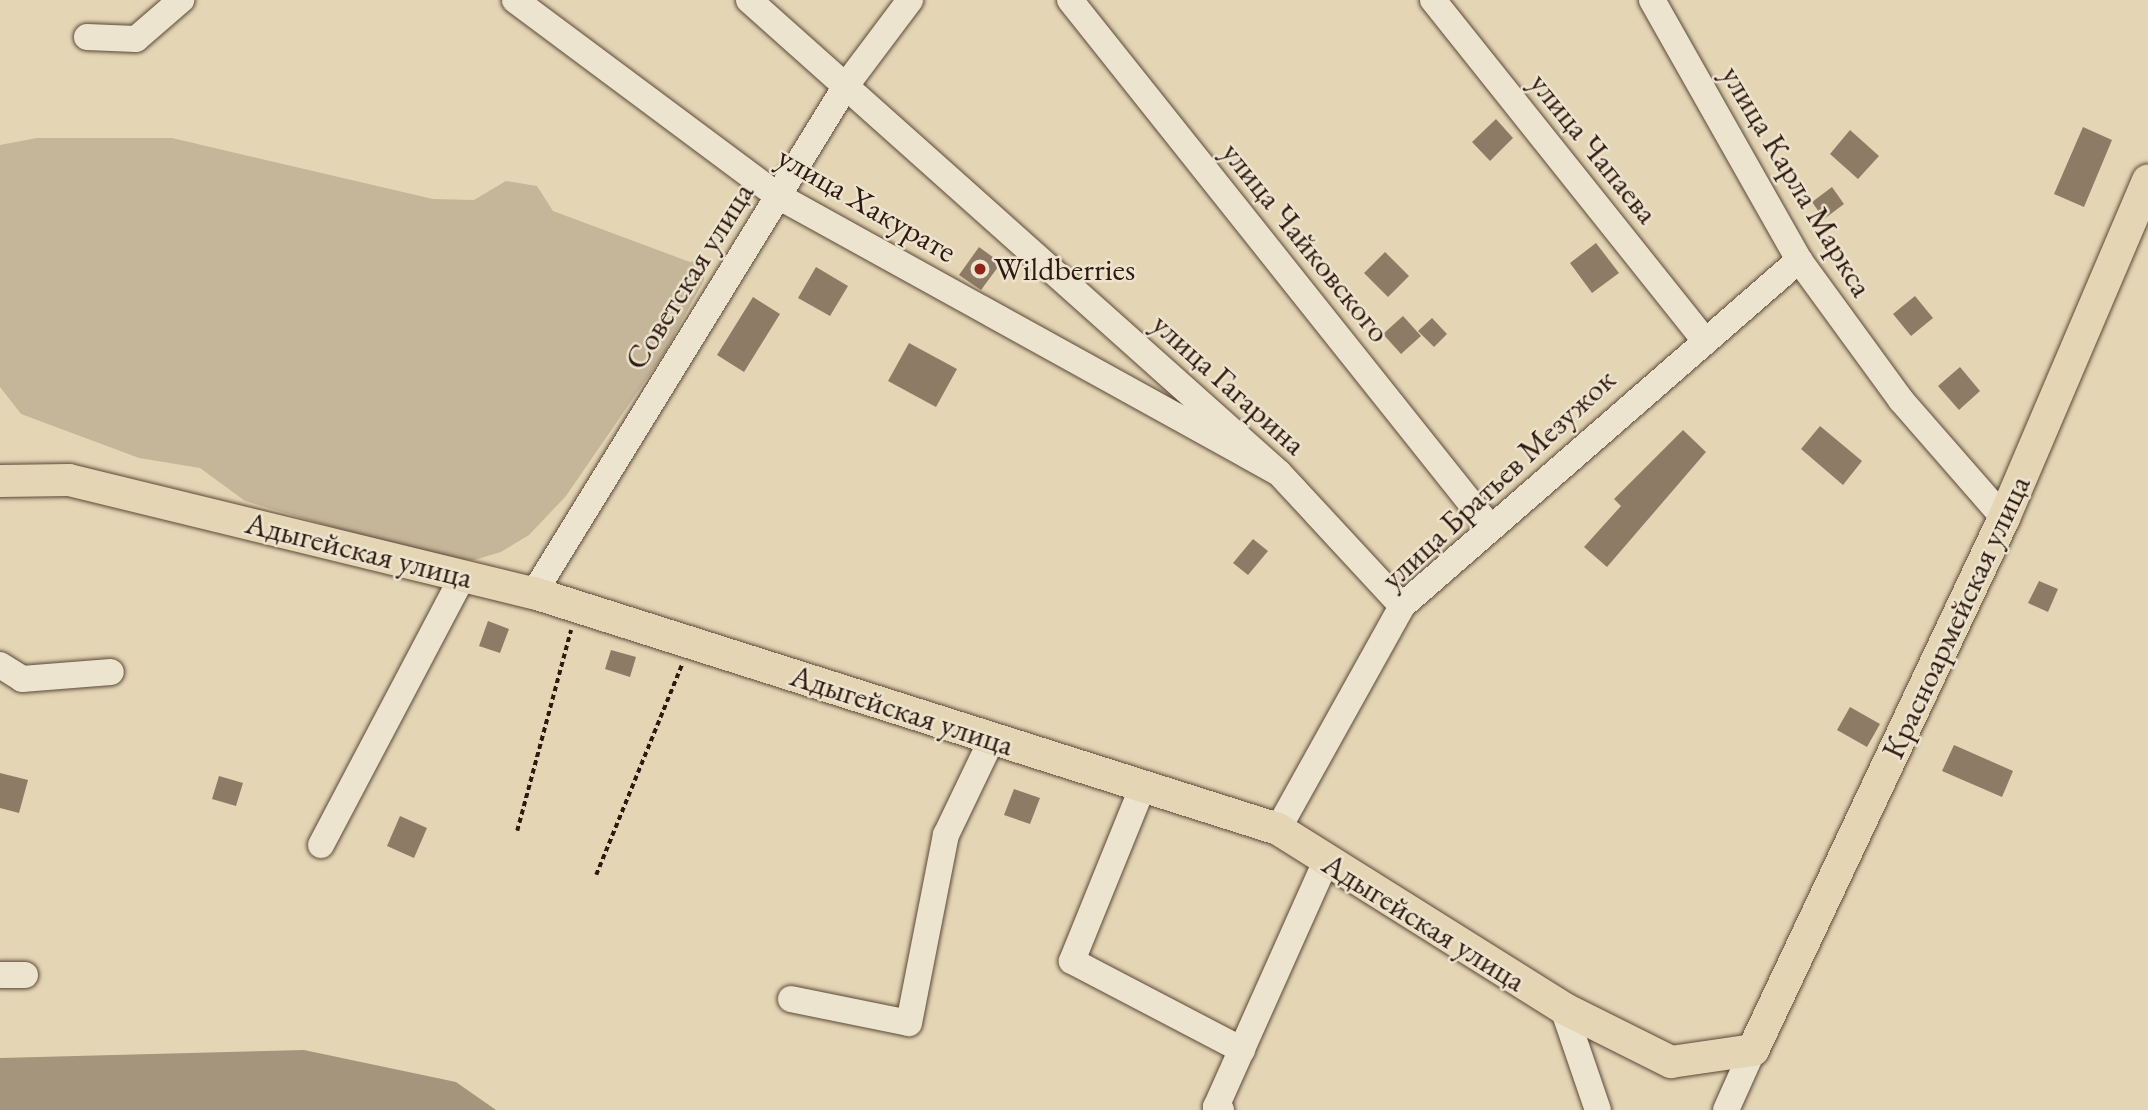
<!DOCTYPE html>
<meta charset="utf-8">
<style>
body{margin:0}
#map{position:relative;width:2148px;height:1110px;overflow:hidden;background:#e4d6b5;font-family:"EB Garamond",serif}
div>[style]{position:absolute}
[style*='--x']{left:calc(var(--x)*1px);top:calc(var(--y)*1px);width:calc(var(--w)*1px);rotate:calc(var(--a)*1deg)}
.green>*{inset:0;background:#c5b699}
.water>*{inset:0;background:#a6957d}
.building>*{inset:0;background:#8d7b65}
.path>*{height:3.5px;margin-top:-1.75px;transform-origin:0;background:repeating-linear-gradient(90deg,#2e180f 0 5px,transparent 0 8.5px)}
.roads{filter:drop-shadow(0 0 2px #5c4838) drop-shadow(0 0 2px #5c4838)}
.minor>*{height:26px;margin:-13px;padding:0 13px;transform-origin:13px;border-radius:13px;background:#ede4cf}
.major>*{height:32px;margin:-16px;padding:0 16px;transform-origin:16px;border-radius:16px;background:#e4d6b5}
.dots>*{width:19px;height:19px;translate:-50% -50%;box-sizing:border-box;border:4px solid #ede4cf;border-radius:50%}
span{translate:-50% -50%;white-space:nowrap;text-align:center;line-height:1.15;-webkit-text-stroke:5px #ede4cf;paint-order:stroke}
.street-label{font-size:32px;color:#2e180f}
.poi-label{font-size:32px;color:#2e180f}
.left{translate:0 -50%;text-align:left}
</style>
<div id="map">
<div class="green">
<div style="clip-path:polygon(37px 138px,172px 138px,433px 199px,474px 200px,506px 181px,537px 186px,553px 211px,690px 262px,705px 259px,704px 280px,665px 352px,566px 496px,529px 535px,501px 552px,474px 560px,440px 559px,245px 501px,200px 468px,139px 458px,21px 414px,0 387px,0 145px)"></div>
</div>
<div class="water">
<div style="clip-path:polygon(304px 1050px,456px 1082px,496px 1110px,0 1110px,0 1058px)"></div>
</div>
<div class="building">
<div style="clip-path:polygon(1496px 119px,1513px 138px,1490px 161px,1472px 142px)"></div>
<div style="clip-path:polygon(2083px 127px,2112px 140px,2084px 207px,2054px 194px)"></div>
<div style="clip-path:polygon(1850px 130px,1879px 156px,1858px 179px,1830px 154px)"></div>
<div style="clip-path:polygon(1832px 187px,1844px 204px,1824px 219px,1812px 202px)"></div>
<div style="clip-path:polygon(1596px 243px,1619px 273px,1592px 293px,1570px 263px)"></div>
<div style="clip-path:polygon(979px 247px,1001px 263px,981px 290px,959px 275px)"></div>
<div style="clip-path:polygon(1385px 252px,1409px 276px,1388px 297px,1364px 273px)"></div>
<div style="clip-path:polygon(816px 267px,848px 286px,830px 316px,798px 298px)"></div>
<div style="clip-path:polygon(1915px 296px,1933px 318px,1911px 336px,1893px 314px)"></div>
<div style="clip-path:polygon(753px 297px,780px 314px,744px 372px,717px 355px)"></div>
<div style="clip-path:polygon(1403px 316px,1421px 336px,1401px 354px,1383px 334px)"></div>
<div style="clip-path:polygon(1432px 318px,1447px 334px,1434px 347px,1418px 331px)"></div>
<div style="clip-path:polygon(909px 343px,957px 369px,936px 407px,888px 381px)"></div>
<div style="clip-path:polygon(1960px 367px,1980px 391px,1959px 410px,1938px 386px)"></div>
<div style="clip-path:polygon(1820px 426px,1862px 461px,1843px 485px,1801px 449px)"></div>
<div style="clip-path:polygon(1683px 430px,1706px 452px,1607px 567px,1584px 547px,1621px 506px,1614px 499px)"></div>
<div style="clip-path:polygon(1253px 539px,1268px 551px,1248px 575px,1233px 563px)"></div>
<div style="clip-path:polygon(2039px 581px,2058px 589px,2048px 612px,2028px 603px)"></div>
<div style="clip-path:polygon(488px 621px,509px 629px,500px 653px,479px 646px)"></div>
<div style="clip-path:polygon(611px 650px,636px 657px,630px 677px,605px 669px)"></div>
<div style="clip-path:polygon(1850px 707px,1880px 724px,1867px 747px,1837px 730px)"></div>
<div style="clip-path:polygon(1954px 745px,2013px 771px,2002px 797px,1942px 771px)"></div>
<div style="clip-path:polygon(0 773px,28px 780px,19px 813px,0 808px)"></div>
<div style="clip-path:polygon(219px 776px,243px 783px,236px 806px,212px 799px)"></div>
<div style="clip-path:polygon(1014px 789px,1040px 798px,1030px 824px,1004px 815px)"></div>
<div style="clip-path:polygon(400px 816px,427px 828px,414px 858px,387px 846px)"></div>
</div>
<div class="path">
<div style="--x:517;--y:831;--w:208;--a:-75"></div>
<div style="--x:596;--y:875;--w:228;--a:-67.8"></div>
</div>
<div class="roads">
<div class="minor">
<div style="--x:515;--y:0;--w:328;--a:36.7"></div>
<div style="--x:778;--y:196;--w:572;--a:28.94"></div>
<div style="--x:749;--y:0;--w:710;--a:41.75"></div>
<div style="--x:1279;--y:473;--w:181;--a:47.2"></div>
<div style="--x:1070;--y:0;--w:672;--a:51.46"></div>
<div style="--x:1433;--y:0;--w:433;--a:51.4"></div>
<div style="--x:1652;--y:0;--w:299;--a:60.5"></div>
<div style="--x:1799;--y:260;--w:173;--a:53.9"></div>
<div style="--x:1901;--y:400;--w:157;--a:48.9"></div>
<div style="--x:87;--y:37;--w:49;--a:2.3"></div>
<div style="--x:136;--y:39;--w:60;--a:-40.9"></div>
<div style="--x:534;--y:593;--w:598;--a:-58.41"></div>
<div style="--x:847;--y:84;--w:105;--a:-53.1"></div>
<div style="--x:0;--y:665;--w:26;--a:32"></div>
<div style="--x:22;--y:679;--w:89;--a:-4.5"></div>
<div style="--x:1143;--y:786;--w:189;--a:112.1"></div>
<div style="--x:1072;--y:961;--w:192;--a:27.6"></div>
<div style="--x:1278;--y:829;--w:255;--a:-60.9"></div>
<div style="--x:1402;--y:606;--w:527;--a:-41.07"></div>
<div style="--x:321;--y:845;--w:304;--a:-62.2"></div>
<div style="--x:0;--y:975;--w:25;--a:0"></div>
<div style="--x:791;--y:999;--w:120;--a:11.5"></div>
<div style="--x:909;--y:1023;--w:192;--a:-78.9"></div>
<div style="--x:946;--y:835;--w:106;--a:-64.4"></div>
<div style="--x:1563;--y:1008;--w:108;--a:71.1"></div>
<div style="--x:1221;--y:1110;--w:6;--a:-149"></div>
<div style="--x:1216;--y:1107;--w:267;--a:-65.9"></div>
<div style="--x:1726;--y:1110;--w:66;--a:-65.8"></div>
</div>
<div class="major">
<div style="--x:0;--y:481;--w:69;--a:-0.8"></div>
<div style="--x:69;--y:480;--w:479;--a:13.7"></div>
<div style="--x:534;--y:593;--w:781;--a:17.6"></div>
<div style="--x:1278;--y:829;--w:337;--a:32.1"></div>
<div style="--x:1563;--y:1008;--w:121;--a:26.6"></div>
<div style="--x:1671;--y:1062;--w:83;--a:-8.3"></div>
<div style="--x:1753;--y:1050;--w:588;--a:-64.74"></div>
<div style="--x:2004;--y:518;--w:367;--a:-66.9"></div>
</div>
</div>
<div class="dots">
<div style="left:980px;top:269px;background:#8f2418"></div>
</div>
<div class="street-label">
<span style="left:1594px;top:148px;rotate:51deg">улица Чапаева</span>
<span style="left:1797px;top:181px;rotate:59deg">улица Карла Маркса</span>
<span style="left:867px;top:204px;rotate:30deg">улица Хакурате</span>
<span style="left:1306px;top:242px;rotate:51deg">улица Чайковского</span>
<span style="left:689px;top:276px;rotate:-58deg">Советская улица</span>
<span style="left:1229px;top:384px;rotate:42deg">улица Гагарина</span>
<span style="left:1498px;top:479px;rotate:-43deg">улица Братьев Мезужок</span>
<span style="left:359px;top:550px;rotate:14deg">Адыгейская улица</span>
<span style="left:1956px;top:617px;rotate:-65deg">Красноармейская улица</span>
<span style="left:902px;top:710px;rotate:18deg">Адыгейская улица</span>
<span style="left:1424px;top:922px;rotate:32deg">Адыгейская улица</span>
</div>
<div class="poi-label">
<span class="left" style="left:994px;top:269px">Wildberries</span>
</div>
</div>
